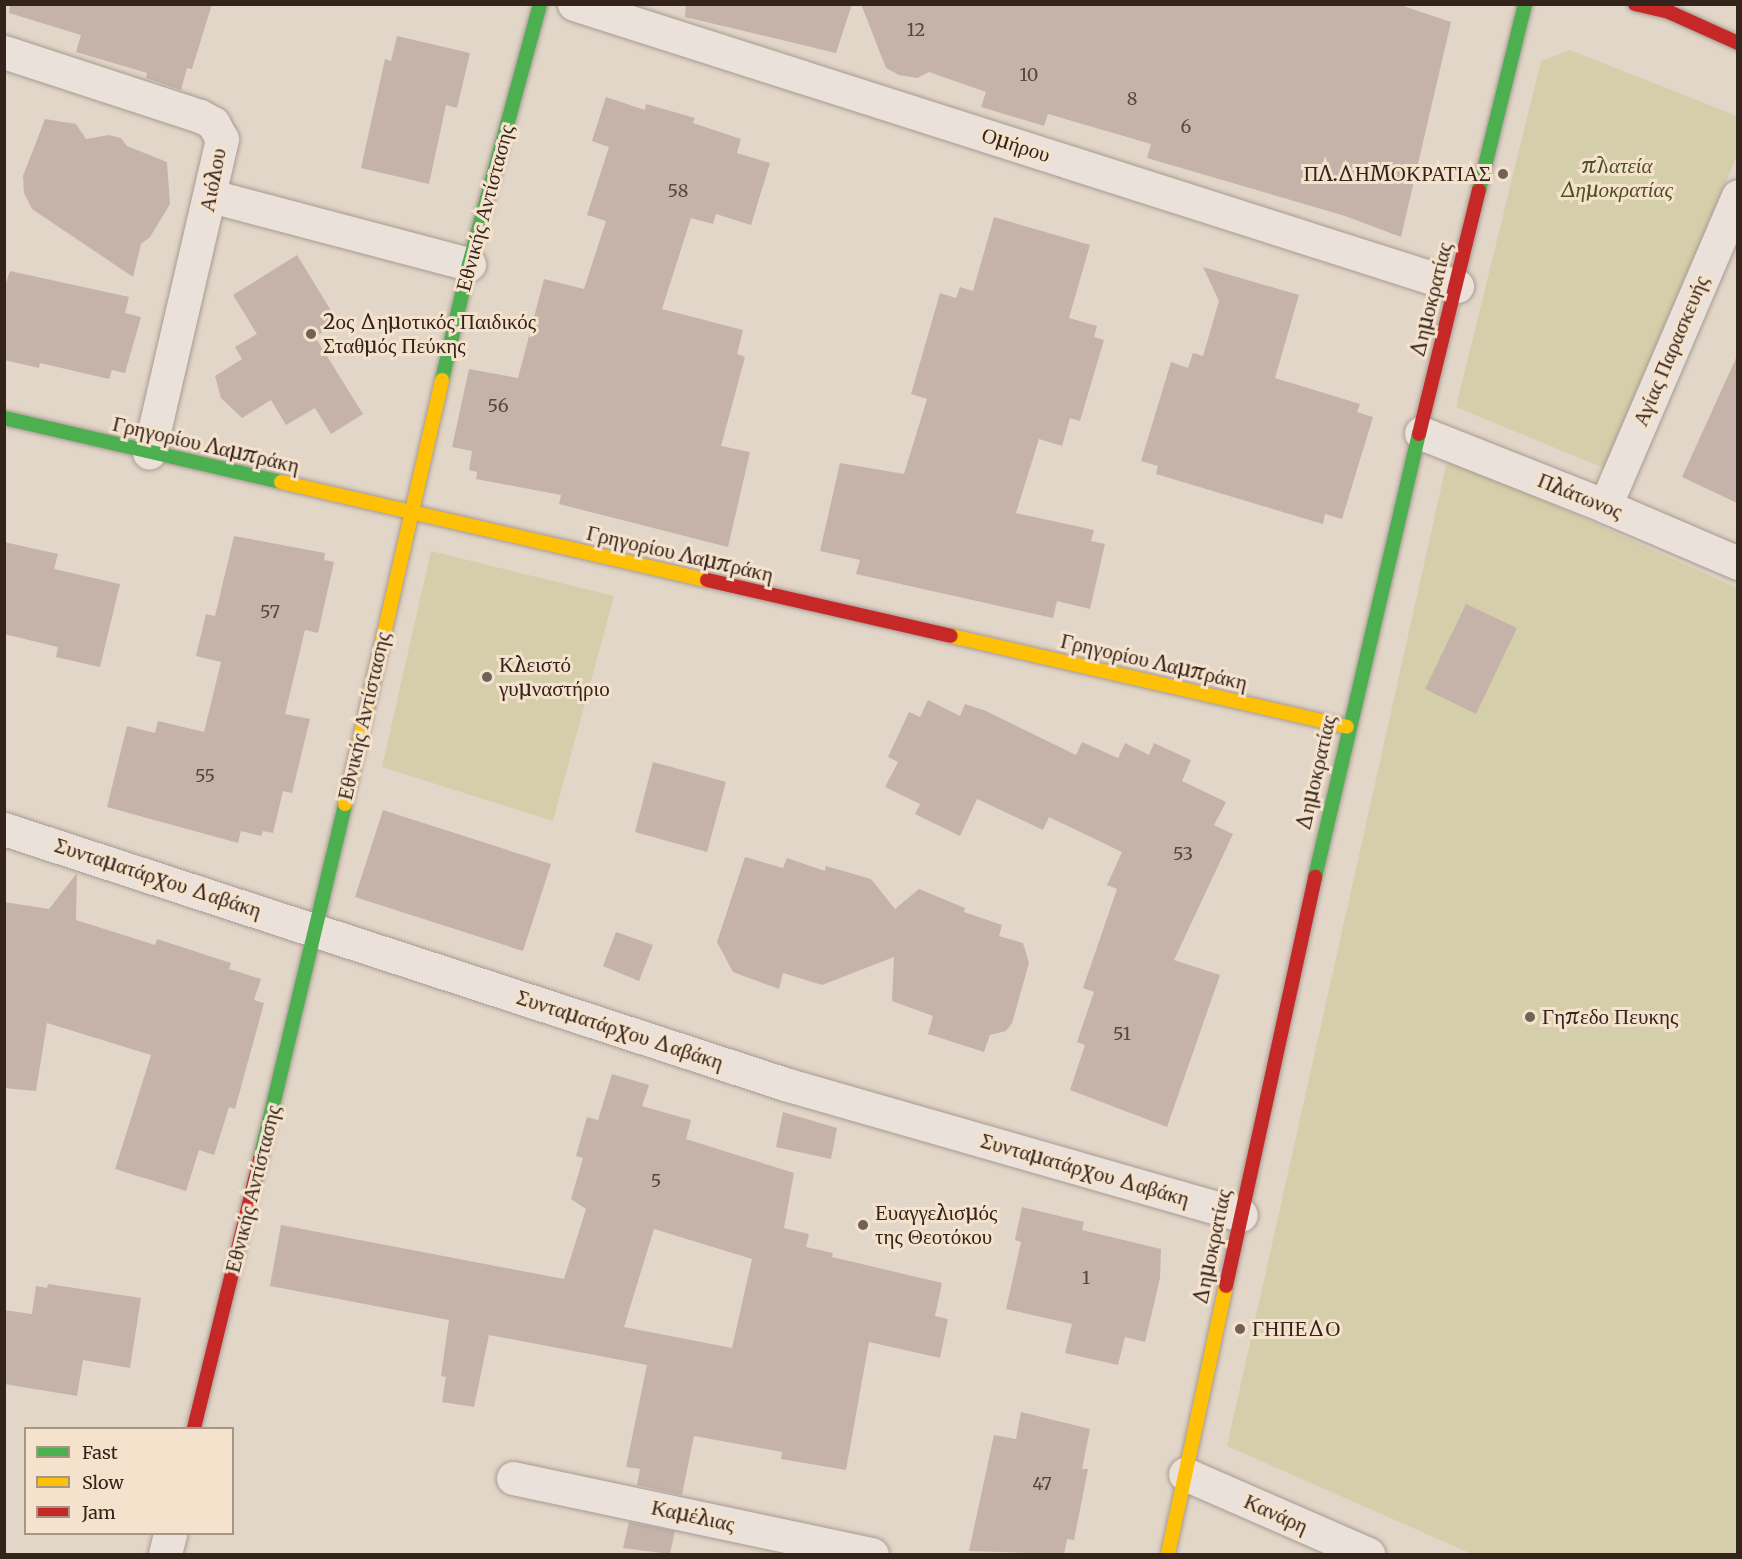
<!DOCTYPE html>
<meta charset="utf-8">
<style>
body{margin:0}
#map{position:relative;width:1742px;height:1559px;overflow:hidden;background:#e2d6c8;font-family:Merriweather,serif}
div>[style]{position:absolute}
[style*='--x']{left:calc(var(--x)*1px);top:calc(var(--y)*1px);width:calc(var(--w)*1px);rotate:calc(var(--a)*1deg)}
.green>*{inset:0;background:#d5ceaa}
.building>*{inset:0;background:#c5b3a9}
.roads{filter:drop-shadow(0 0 2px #a79b92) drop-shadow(0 0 2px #a79b92)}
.street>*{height:33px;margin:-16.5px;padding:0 16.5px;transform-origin:16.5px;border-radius:16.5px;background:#eae2da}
.fast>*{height:14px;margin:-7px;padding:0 7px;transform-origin:7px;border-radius:7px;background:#4caf50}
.slow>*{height:14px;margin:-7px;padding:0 7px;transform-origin:7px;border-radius:7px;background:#ffc107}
.jam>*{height:14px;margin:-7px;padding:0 7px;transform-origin:7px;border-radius:7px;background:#c62828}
.dots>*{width:16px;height:16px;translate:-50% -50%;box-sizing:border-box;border:3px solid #f5e2cc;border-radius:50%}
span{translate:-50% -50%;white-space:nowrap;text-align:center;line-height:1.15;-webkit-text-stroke:6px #f5e2cc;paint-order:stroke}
.number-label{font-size:18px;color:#58473e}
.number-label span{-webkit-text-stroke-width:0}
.street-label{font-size:21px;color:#34231b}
.park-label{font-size:21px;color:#4c5022;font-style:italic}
.poi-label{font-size:21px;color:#34231b}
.right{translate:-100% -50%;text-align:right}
.left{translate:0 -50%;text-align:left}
.frame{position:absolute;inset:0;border:6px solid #34231b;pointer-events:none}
.legend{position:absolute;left:24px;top:1427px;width:210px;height:108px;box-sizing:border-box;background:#f5e2cc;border:2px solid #a89685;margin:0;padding:8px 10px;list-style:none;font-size:18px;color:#34231b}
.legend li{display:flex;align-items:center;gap:12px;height:30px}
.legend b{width:30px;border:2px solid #a89685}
</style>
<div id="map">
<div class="green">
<div style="clip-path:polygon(1570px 50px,1737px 116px,1737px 155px,1606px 469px,1456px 407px,1541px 61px)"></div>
<div style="clip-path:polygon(1448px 457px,1737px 588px,1737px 1554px,1472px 1554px,1227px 1446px)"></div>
<div style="clip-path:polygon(431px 551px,614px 596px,553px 821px,382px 767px)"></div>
</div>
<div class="building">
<div style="clip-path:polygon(10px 4px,212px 4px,192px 69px,187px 68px,181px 90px,146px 78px,147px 73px,76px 52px,81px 35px,9px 13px)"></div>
<div style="clip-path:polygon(686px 4px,852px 4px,836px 53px,685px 17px)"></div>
<div style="clip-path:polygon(861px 4px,1397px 4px,1451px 22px,1401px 237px,1345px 216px,1147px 158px,1151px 144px,1048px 114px,1044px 126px,981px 107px,986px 92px,929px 72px,917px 78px,899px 75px,886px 68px)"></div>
<div style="clip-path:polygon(397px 36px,470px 53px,457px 108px,446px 105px,429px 184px,361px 168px,385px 59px,391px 61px)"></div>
<div style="clip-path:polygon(606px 97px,645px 110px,646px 104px,695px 118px,693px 123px,741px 139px,737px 153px,770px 163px,751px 225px,716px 214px,713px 224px,691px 218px,662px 309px,743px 330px,737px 354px,745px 357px,721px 446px,750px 452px,728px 547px,559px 504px,561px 495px,476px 479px,477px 472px,469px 470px,472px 451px,452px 447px,469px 369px,518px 378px,544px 279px,584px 289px,606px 221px,587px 215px,609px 147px,592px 141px)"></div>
<div style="clip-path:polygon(45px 119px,76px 124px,86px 139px,109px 135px,121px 138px,127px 146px,167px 162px,170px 204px,150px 237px,141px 244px,133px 277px,32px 209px,24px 193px,23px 176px)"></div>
<div style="clip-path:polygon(994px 217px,1090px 245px,1069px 318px,1097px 326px,1094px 337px,1104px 340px,1080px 421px,1070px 418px,1062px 446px,1039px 439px,1016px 513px,1094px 530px,1091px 541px,1105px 544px,1090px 609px,1057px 601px,1053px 618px,856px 574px,860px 560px,820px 551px,840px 463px,904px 474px,927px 399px,911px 394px,940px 293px,956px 298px,960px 287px,973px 291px)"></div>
<div style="clip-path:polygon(297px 255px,338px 322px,315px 337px,363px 414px,331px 434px,315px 408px,286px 425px,271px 400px,242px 418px,221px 398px,215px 376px,242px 359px,235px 347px,257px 334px,233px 295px)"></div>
<div style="clip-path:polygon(1203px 267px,1299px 295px,1275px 378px,1360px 404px,1357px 412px,1373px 417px,1342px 519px,1325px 514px,1323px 524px,1156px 474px,1158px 466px,1141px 461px,1171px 362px,1188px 368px,1193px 353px,1203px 356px,1219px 301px)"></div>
<div style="clip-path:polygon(10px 271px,129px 297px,125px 313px,141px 317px,125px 373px,112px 370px,109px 379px,40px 363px,39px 368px,4px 360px,4px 289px)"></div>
<div style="clip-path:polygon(1737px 356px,1737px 503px,1682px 477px)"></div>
<div style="clip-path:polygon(234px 536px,325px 553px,324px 560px,334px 562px,318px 633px,305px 630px,285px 714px,310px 719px,292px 793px,283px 791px,273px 833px,263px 831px,261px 836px,241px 831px,238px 843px,107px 807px,127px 726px,155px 733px,158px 721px,204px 732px,221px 662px,196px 656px,206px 614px,215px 616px)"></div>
<div style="clip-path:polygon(4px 542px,58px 554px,54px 569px,120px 584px,100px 667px,56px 657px,58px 647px,4px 634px)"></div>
<div style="clip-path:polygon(1466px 604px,1517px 628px,1476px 714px,1425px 689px)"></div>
<div style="clip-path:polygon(928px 700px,960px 716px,965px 704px,986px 711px,1076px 755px,1082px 742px,1118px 758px,1125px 743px,1149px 755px,1154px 743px,1191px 760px,1182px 781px,1226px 802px,1214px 825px,1233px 834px,1174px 960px,1220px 975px,1167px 1127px,1070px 1090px,1085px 1045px,1077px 1042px,1094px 992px,1083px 988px,1117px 889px,1107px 885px,1122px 852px,1049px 817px,1043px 830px,977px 799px,960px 836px,915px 814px,920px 804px,885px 787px,898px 762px,888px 757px,909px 712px,920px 717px)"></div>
<div style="clip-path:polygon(653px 762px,726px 782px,707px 852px,635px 832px)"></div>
<div style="clip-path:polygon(383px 810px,551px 864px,523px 951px,355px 897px)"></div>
<div style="clip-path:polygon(745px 857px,783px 868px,787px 858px,825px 871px,826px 866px,871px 879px,895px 909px,919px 889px,965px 908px,964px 912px,1002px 925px,999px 936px,1023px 943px,1029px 963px,1012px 1023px,1006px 1031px,990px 1035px,984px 1052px,928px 1034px,933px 1016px,892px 1001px,894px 957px,822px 985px,783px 973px,779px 989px,733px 972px,717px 942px)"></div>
<div style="clip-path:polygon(77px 873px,76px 920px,155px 945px,157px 939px,231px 963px,229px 969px,261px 979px,254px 1000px,264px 1003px,235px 1109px,229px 1107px,214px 1155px,199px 1150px,186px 1191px,115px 1169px,151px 1055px,47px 1023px,36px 1091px,4px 1088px,4px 902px,49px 909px)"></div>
<div style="clip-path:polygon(616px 932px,653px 945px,639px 981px,603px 966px)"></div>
<div style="clip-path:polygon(evenodd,612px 1074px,649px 1085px,642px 1106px,691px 1120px,686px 1139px,794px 1173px,784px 1228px,809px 1234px,806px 1247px,833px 1253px,832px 1257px,942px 1283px,935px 1316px,948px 1319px,940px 1358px,869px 1342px,846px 1470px,781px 1459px,782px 1452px,694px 1436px,682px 1495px,637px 1485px,640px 1469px,626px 1467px,647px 1365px,489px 1335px,474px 1407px,442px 1402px,446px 1377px,441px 1376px,449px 1320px,270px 1286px,281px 1225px,564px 1279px,586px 1209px,571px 1199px,583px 1158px,576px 1156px,587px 1117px,598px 1120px,612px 1074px,654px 1229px,752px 1259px,732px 1348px,624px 1327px,654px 1229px)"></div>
<div style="clip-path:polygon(783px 1112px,837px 1128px,831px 1159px,776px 1147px)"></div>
<div style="clip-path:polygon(1022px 1207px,1084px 1222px,1082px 1230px,1161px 1249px,1160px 1278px,1145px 1342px,1125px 1337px,1118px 1365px,1065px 1353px,1072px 1324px,1006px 1309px,1021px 1242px,1015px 1240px)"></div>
<div style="clip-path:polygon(48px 1284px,141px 1298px,130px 1368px,83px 1360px,77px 1396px,4px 1384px,4px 1310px,32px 1314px,36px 1286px,47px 1288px)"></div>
<div style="clip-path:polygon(1021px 1412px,1090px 1429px,1082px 1469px,1088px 1469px,1074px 1540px,1067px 1539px,1064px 1554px,969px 1551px,994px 1435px,1016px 1439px)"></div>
<div style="clip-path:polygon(629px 1522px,675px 1531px,670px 1554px,623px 1548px)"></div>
</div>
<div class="roads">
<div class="street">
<div style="--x:574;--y:4;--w:927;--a:17.71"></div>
<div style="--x:4;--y:52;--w:206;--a:18.1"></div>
<div style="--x:200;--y:116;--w:15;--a:28"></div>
<div style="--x:213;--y:123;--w:18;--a:61"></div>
<div style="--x:222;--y:139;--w:322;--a:103.1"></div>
<div style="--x:211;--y:196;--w:267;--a:14.8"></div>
<div style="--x:1421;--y:433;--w:198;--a:21.6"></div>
<div style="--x:1605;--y:506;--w:145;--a:23.2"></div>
<div style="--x:1605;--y:506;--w:337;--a:-66.8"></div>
<div style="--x:4;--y:829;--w:825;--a:18.08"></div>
<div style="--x:788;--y:1085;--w:471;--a:16"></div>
<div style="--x:1185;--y:1474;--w:200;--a:23.6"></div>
<div style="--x:513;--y:1478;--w:367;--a:12"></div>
<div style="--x:165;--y:1554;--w:21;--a:-76"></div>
</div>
<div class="fast">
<div style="--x:1479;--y:190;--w:192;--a:-76.1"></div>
<div style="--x:442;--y:380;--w:119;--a:-76.9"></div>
<div style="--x:469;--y:264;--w:270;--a:-74.7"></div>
<div style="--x:4;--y:418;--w:284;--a:13"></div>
<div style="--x:1315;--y:877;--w:455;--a:-76.8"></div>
<div style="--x:260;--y:1159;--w:365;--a:-76.5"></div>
</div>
<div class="slow">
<div style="--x:281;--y:482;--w:437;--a:13"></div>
<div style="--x:951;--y:636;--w:406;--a:12.9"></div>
<div style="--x:345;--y:804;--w:435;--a:-77.1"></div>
<div style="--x:1168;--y:1554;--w:274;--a:-77.8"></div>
</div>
<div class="jam">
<div style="--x:1635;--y:4;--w:35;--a:13"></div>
<div style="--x:1669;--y:12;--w:76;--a:24.2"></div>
<div style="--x:1419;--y:434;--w:251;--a:-76.2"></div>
<div style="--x:707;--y:580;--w:250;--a:12.9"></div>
<div style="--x:1226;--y:1286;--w:419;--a:-77.7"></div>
<div style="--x:194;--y:1428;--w:277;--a:-76.2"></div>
</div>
</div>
<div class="dots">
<div style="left:1503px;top:174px;background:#716258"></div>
<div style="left:311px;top:334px;background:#716258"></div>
<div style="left:487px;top:677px;background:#716258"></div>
<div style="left:1530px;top:1017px;background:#716258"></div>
<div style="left:863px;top:1225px;background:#716258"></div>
<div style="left:1240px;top:1329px;background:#716258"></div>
</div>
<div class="number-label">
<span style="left:916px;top:30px">12</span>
<span style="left:1029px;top:75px">10</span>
<span style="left:1132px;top:99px">8</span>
<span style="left:1186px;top:127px">6</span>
<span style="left:678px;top:191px">58</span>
<span style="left:498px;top:406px">56</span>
<span style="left:270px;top:612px">57</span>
<span style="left:205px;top:776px">55</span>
<span style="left:1183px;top:854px">53</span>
<span style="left:1122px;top:1034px">51</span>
<span style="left:656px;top:1181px">5</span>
<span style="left:1086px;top:1278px">1</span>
<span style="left:1042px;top:1484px">47</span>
</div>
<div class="street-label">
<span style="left:1016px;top:145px;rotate:18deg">Ομήρου</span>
<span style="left:213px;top:180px;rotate:-79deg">Αιόλου</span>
<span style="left:485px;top:208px;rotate:-75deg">Εθνικής Αντίστασης</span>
<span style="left:1431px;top:300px;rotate:-76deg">Δημοκρατίας</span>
<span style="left:1671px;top:351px;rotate:-67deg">Αγίας Παρασκευής</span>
<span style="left:206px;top:445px;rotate:13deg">Γρηγορίου Λαμπράκη</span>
<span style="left:1580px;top:496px;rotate:22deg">Πλάτωνος</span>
<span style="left:680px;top:554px;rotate:13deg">Γρηγορίου Λαμπράκη</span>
<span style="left:1154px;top:662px;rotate:13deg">Γρηγορίου Λαμπράκη</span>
<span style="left:364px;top:716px;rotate:-77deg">Εθνικής Αντίστασης</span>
<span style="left:1316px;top:773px;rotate:-77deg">Δημοκρατίας</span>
<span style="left:158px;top:878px;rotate:18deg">Συνταματάρχου Δαβάκη</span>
<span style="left:620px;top:1030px;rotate:18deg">Συνταματάρχου Δαβάκη</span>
<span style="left:1085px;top:1170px;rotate:16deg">Συνταματάρχου Δαβάκη</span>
<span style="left:253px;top:1189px;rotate:-76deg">Εθνικής Αντίστασης</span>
<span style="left:1212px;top:1247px;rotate:-78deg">Δημοκρατίας</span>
<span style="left:1276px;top:1514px;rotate:24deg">Κανάρη</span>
<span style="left:693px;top:1516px;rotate:12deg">Καμέλιας</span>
</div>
<div class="park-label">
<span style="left:1617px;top:178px">πλατεία<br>Δημοκρατίας</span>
</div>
<div class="poi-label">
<span class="right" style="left:1491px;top:174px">ΠΛ.ΔΗΜΟΚΡΑΤΙΑΣ</span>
<span class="left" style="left:323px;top:334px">2ος Δημοτικός Παιδικός<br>Σταθμός Πεύκης</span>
<span class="left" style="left:499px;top:677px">Κλειστό<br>γυμναστήριο</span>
<span class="left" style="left:1542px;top:1017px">Γηπεδο Πευκης</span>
<span class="left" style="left:875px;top:1225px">Ευαγγελισμός<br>της Θεοτόκου</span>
<span class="left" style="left:1252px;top:1329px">ΓΗΠΕΔΟ</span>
</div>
<div class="frame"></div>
<ul class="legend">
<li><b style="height:8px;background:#4caf50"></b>Fast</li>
<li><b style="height:8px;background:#ffc107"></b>Slow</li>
<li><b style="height:8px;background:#c62828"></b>Jam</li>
</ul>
</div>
